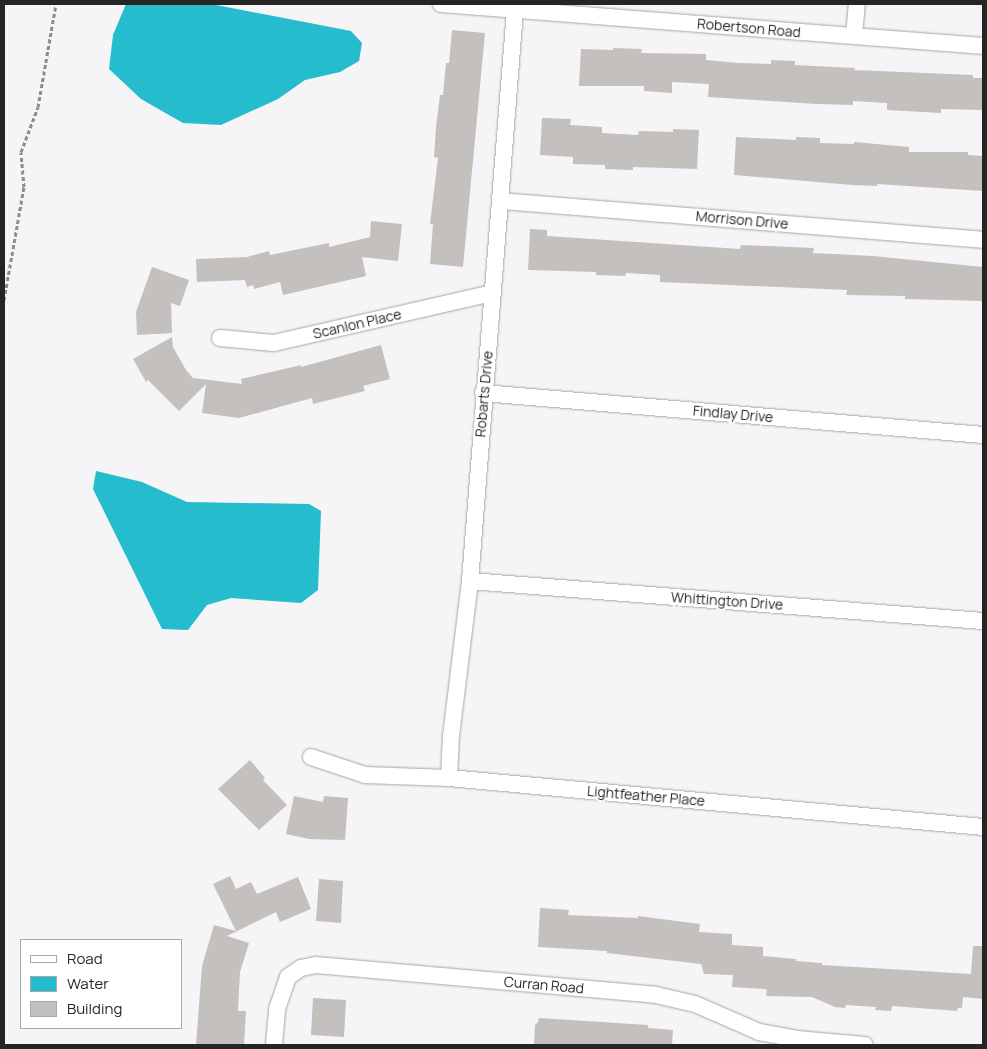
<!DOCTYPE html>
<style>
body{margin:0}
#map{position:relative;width:987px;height:1049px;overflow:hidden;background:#f5f4f7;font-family:Manrope,sans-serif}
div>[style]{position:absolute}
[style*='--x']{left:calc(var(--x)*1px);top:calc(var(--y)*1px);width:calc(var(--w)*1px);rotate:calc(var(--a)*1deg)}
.water>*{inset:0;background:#25bcce}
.building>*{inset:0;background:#c3c0be}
.path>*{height:3px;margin-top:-1.5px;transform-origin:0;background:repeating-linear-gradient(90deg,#8c8c8e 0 4px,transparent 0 6.5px)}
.roads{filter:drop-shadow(0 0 1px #a6a4a7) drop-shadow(0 0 1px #a6a4a7)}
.minor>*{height:16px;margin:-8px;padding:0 8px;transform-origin:8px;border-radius:8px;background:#fff}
span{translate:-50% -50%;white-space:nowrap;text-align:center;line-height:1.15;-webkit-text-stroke:4.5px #fff;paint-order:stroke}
.street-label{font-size:14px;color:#252526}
.frame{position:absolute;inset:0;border:5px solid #252526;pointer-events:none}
.legend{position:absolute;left:20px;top:939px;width:162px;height:90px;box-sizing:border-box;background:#fff;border:1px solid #a8a8a8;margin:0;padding:6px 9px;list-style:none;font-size:15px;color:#252526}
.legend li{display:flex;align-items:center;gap:10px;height:25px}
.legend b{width:25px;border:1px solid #a8a8a8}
</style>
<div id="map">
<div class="water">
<div style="clip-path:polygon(126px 4px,211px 4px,351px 31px,362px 43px,359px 61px,340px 72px,305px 80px,278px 99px,221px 125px,183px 123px,141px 99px,109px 69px,113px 35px)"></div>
<div style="clip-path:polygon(96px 471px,142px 482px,187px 502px,309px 504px,321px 511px,318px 590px,301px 603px,231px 598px,207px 605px,188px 630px,162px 629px,93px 489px)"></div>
</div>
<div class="building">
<div style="clip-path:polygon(452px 30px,485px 33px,463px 267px,430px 264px,433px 224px,430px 224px,438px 158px,434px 157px,436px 127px,440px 95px,443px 95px,446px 63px,449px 63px)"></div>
<div style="clip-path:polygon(613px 48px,642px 49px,641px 53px,706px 54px,706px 60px,738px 63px,771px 64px,771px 60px,795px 61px,795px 65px,855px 68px,854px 70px,973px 75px,973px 78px,983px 78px,983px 110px,941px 109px,941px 113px,887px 110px,887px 103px,853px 101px,853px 105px,817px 104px,708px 97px,709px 84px,672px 82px,672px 93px,644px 91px,644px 86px,579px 86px,581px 49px,613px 50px)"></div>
<div style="clip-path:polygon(542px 118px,571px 119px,570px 125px,602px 127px,602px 133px,638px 135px,639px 131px,673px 132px,673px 129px,699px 130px,697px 169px,633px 167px,633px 170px,605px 169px,605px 165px,573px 164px,573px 157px,540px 155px)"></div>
<div style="clip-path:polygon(736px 137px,796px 140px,796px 137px,820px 138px,820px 143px,854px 144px,854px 142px,909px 147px,909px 152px,968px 152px,968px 155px,983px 156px,983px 191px,877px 184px,877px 186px,852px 185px,734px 175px)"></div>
<div style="clip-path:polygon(371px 221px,402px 224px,398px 261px,362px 257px,366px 276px,283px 295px,280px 282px,254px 289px,253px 285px,247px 287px,245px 280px,197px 282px,196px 259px,247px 257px,269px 251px,270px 255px,329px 243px,329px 247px,370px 237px)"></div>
<div style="clip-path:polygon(530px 229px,547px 230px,547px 236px,740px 249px,741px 245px,814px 248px,813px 253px,873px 256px,983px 267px,983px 301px,905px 299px,905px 296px,846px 295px,847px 290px,660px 282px,660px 275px,626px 273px,625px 276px,596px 275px,596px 272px,528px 270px)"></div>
<div style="clip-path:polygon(152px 267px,189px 280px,180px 306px,171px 303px,172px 333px,137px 335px,136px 312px)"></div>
<div style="clip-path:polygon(172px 337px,173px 347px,186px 370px,193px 378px,242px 384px,241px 379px,301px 365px,301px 367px,381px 345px,390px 379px,363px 386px,365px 391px,313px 404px,312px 398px,239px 418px,202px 413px,206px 384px,179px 411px,148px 380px,146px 382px,133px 359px)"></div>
<div style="clip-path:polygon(250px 760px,265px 778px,263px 780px,287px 805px,259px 830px,218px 789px)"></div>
<div style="clip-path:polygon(294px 796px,323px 802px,324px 796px,348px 798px,345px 840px,309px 839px,286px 834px)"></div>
<div style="clip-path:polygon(230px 876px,236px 889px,251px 882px,257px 894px,298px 877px,311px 909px,280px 922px,276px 912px,227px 936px,249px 943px,240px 972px,238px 1011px,246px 1011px,244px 1045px,196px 1045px,202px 966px,214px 925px,236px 931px,213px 884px)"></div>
<div style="clip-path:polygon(319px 879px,343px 881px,341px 923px,316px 921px)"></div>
<div style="clip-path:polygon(540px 908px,569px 910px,568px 915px,638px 918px,638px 916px,700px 924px,699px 932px,732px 934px,732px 945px,763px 947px,763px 956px,796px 959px,796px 961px,822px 963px,822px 965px,971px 974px,973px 946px,983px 946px,983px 999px,963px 997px,962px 1008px,958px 1008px,957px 1011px,892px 1006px,891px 1011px,875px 1010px,876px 1007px,846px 1005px,845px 1008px,835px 1007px,812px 997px,766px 996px,767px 990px,765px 989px,732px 987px,733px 975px,704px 974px,701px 964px,607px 953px,607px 951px,538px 947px)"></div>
<div style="clip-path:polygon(313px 998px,346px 1000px,344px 1037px,311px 1035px)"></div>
<div style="clip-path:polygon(539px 1018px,648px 1025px,648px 1028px,673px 1030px,672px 1045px,534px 1045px,535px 1025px,538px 1022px)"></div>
</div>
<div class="path">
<div style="--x:4;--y:300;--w:115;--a:-80"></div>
<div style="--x:24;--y:187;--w:35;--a:-95"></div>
<div style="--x:21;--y:152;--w:48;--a:-69.3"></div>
<div style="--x:38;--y:107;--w:105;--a:-80.1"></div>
</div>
<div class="roads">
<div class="minor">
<div style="--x:441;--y:4;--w:544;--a:4.43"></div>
<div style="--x:854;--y:36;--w:32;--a:-85"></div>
<div style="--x:501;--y:201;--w:484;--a:4.6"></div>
<div style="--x:220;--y:338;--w:54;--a:5.3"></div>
<div style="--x:274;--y:343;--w:224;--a:-12.9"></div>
<div style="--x:483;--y:393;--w:502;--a:4.8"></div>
<div style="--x:470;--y:581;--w:515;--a:4.46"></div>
<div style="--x:311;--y:757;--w:57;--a:18.4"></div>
<div style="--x:365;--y:775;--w:84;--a:2"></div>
<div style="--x:449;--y:778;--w:536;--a:5.24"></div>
<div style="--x:449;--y:778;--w:42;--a:-87.3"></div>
<div style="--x:451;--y:736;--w:156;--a:-83"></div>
<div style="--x:470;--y:581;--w:573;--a:-85.49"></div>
<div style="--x:274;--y:1045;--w:36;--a:-85"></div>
<div style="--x:277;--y:1009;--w:34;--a:-71"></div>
<div style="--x:288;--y:977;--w:16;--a:-35"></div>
<div style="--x:301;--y:968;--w:15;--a:-11"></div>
<div style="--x:316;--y:965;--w:341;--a:5"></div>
<div style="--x:656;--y:995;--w:40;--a:13"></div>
<div style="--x:695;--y:1004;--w:70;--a:23.6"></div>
<div style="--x:759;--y:1032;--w:39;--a:10"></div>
<div style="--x:797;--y:1039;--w:68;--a:5"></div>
</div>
</div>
<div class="street-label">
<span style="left:749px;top:28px;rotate:5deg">Robertson Road</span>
<span style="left:742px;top:220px;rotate:5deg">Morrison Drive</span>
<span style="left:357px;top:324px;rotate:-13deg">Scanlon Place</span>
<span style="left:484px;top:394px;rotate:-85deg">Robarts Drive</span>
<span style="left:733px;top:414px;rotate:5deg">Findlay Drive</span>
<span style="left:727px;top:601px;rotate:4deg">Whittington Drive</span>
<span style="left:646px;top:796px;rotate:5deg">Lightfeather Place</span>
<span style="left:544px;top:985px;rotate:5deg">Curran Road</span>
</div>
<div class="frame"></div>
<ul class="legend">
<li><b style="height:6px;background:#fff"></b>Road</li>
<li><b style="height:14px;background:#25bcce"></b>Water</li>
<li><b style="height:14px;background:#c3c0be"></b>Building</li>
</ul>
</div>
